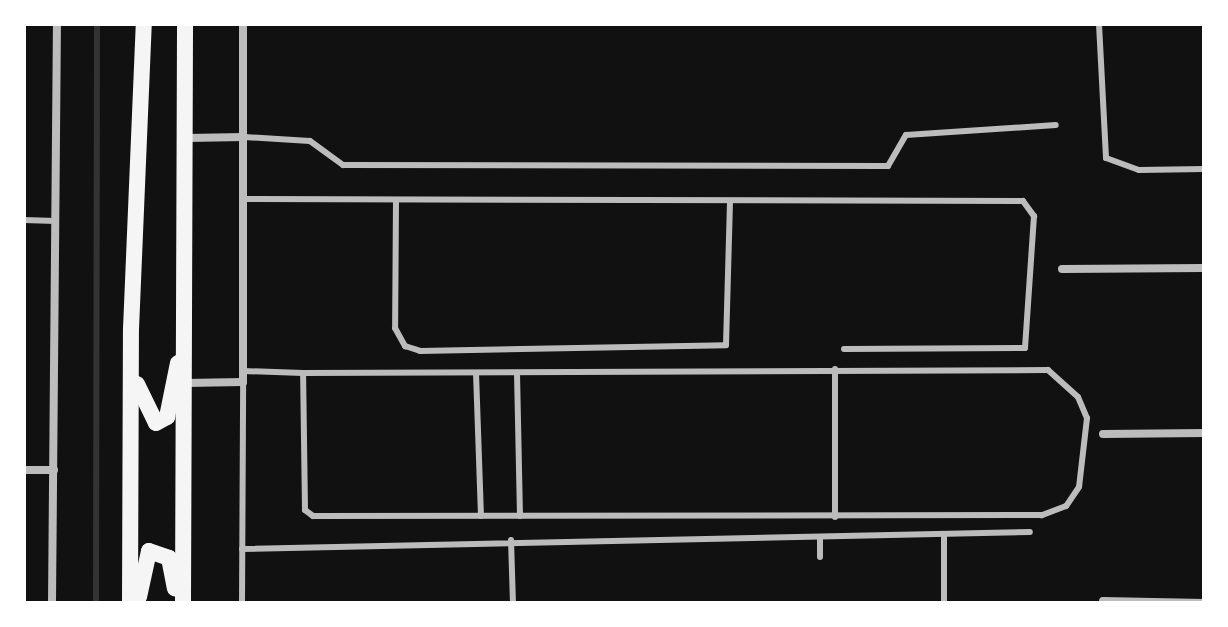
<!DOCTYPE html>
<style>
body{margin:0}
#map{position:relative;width:1228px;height:627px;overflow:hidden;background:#111;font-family:Literata,serif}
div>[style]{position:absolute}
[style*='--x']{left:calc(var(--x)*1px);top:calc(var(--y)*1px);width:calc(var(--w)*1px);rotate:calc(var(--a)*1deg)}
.stream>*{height:6px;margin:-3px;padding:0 3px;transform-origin:3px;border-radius:3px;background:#333}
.service>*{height:6px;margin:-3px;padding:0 3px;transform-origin:3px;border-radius:3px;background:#bcbcbc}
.minor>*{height:8px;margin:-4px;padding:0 4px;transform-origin:4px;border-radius:4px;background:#bcbcbc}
.secondary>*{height:16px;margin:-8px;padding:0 8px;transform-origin:8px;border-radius:8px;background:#f5f5f5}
span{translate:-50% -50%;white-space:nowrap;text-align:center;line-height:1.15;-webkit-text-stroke:6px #fff;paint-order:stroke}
.frame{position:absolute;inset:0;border:26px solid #fff;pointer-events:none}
</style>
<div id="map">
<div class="stream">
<div style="--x:96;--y:603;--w:579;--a:-89.9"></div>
</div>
<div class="service">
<div style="--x:1099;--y:24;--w:134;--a:87"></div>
<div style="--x:1106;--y:158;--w:35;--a:20"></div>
<div style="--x:1139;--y:170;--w:65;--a:-0.9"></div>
<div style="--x:244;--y:137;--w:66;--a:3.5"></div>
<div style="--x:310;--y:141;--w:41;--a:36"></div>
<div style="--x:343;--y:165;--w:545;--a:0.11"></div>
<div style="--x:888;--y:166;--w:36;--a:-60"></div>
<div style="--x:906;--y:135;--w:150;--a:-3.8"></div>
<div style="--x:244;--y:199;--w:779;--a:0.15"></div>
<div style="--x:1023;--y:201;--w:19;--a:54"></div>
<div style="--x:1034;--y:216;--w:132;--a:93.9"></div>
<div style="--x:1025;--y:348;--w:181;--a:179.7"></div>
<div style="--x:396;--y:200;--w:128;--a:90.4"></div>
<div style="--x:395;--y:328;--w:21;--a:61"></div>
<div style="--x:405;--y:346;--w:16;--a:18"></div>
<div style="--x:420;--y:351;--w:306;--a:-1.1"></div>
<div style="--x:726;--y:345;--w:143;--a:-88.4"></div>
<div style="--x:24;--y:220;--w:32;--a:2"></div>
<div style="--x:835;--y:369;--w:148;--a:90"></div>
<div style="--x:1048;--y:370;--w:40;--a:42"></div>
<div style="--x:1078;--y:397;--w:23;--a:67"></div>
<div style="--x:1087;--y:418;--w:69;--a:96.6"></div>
<div style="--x:1079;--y:487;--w:23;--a:124"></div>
<div style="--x:1066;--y:506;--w:26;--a:159"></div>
<div style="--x:1042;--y:515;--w:729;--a:179.92"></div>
<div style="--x:313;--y:516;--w:10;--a:-143"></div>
<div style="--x:305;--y:510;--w:137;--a:-90.8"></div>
<div style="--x:303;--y:373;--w:745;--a:-0.23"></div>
<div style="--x:243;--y:371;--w:60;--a:1.9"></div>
<div style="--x:476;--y:373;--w:143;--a:88"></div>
<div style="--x:517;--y:373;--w:143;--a:88.8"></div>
<div style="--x:944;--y:534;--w:69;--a:90"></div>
<div style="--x:820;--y:537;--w:20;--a:90"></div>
<div style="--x:511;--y:540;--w:63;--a:88.2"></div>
<div style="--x:242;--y:549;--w:788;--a:-1.24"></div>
<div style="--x:242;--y:603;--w:221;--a:-89.7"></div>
</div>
<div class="minor">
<div style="--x:187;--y:138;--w:57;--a:-1"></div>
<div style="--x:1062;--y:269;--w:142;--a:-0.4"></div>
<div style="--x:186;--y:383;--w:57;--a:-1"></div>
<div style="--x:243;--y:382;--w:358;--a:-90"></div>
<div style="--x:1103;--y:434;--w:101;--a:-0.6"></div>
<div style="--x:24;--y:470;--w:30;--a:0"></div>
<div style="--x:1103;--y:601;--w:101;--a:1.1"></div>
<div style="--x:52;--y:603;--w:579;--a:-89.51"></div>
</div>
<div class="secondary">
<div style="--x:137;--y:384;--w:43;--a:64"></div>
<div style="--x:156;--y:423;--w:13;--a:-29"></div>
<div style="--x:167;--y:417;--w:55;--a:-78.5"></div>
<div style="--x:139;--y:597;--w:47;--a:-77.7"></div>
<div style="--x:149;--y:551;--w:21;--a:19"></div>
<div style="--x:169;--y:558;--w:31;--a:79"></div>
<div style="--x:130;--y:603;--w:274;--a:-89.8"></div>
<div style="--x:131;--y:329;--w:305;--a:-87.6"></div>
<div style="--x:183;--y:603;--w:579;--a:-89.8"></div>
</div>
<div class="frame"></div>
</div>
